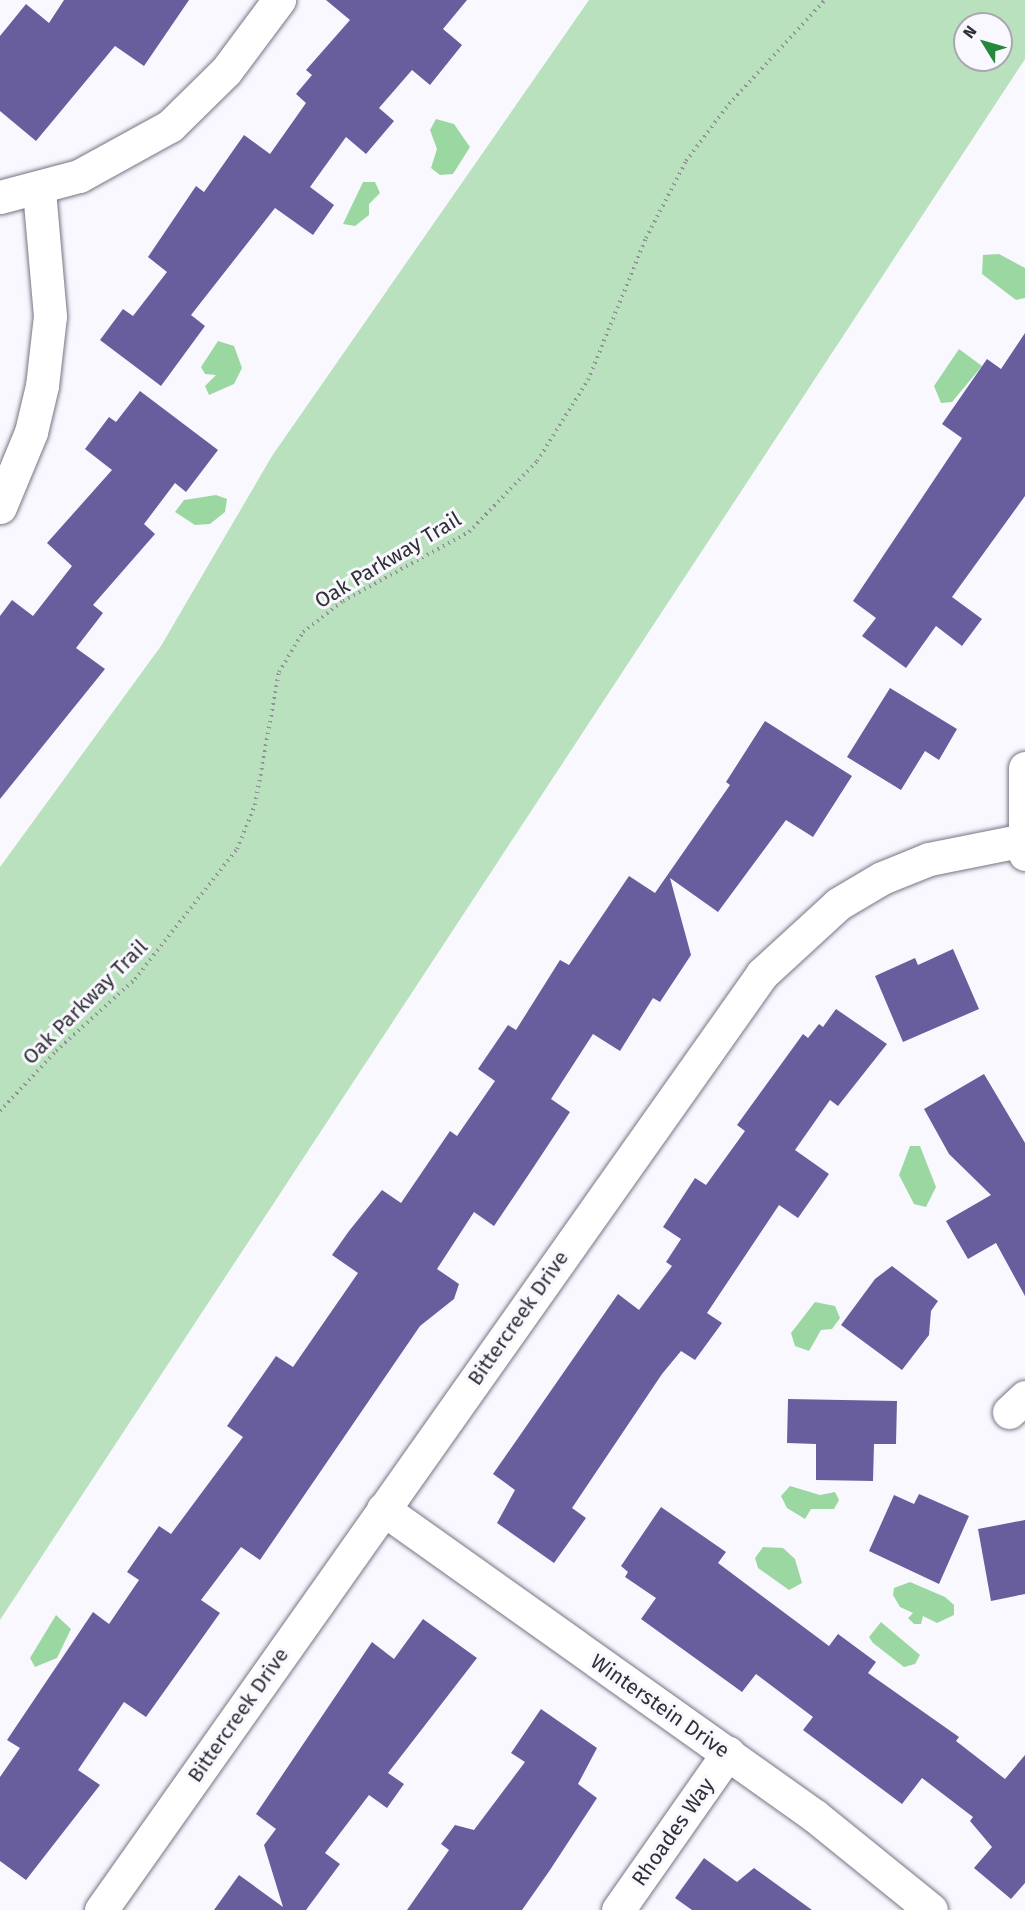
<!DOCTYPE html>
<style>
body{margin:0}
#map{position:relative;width:1025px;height:1910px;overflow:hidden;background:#f9f8ff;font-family:"Fira Sans",sans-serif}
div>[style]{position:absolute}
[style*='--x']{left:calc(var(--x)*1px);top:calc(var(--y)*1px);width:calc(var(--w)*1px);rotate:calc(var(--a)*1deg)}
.green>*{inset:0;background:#bae1bd}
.water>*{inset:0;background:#9bd8a1}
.building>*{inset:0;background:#695e9d}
.path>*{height:4px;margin-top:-2px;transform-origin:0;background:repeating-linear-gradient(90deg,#919197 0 1.5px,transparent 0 6px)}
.roads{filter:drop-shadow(0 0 2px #777584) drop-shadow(0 0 2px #777584)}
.minor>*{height:33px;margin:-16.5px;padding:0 16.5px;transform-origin:16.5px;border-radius:16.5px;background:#fff}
span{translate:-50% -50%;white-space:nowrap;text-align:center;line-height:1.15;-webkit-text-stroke:6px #f9f8ff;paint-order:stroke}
.street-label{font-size:21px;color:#2f2f35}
.north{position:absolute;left:953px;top:12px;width:60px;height:60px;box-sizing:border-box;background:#f9f8ff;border:2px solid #a8a8ae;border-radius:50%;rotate:307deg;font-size:16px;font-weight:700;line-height:24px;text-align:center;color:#2f2f35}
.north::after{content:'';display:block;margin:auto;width:21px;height:27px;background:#26883c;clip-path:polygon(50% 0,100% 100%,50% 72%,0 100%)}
</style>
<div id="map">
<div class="green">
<div style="clip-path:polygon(evenodd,589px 0,1025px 0,1025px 59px,0 1620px,0 867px,161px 646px,272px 456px,589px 0,965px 24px,1001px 24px,1001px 60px,965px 60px,965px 24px)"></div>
</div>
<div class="water">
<div style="clip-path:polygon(436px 119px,454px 124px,470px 147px,453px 174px,440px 175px,431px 168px,437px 149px,430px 130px)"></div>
<div style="clip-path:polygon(363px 182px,375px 182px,380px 193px,369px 204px,369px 215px,355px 226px,343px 224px)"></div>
<div style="clip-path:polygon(999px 254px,1025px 268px,1025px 298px,1016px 300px,982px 274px,983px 255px)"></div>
<div style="clip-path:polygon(218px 341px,234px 346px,242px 368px,234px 384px,209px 395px,205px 386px,216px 375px,205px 374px,201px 367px)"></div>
<div style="clip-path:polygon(959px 349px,982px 366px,952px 402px,941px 403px,934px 386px)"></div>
<div style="clip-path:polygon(216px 495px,227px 499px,225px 512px,210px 524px,195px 525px,175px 512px,184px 500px)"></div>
<div style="clip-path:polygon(910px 1146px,920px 1146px,936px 1187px,926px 1207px,914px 1204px,899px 1175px)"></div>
<div style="clip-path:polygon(815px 1302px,835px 1306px,840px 1318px,832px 1329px,821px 1330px,809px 1351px,795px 1346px,791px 1333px)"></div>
<div style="clip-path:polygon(790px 1486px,820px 1495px,835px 1492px,839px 1500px,834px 1509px,811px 1509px,805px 1519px,787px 1508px,781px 1496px)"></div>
<div style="clip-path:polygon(763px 1547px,783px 1548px,795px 1559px,802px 1583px,789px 1590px,758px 1568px,755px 1558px)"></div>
<div style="clip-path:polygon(910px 1582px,945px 1597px,954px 1605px,954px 1615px,937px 1623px,923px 1616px,921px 1624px,914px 1624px,908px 1618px,913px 1613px,900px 1607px,893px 1595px,894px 1588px)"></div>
<div style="clip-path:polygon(56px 1615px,71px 1629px,57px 1658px,35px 1667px,30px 1658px)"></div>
<div style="clip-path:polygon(881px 1622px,920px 1655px,915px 1664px,904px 1667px,873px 1643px,869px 1637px)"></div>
</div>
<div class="building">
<div style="clip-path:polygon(64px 0,189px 0,144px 66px,115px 46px,36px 141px,0 111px,0 36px,26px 4px,49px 23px)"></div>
<div style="clip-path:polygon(326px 0,467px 0,443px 29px,462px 45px,430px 85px,412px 70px,379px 108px,394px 121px,366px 154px,346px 137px,310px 187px,334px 205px,313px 235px,275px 208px,191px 315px,205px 326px,161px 386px,100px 340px,123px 309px,133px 316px,167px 272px,148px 257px,196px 186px,204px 192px,244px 135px,270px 154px,306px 103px,296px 94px,312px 75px,306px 70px,350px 20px)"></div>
<div style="clip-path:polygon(1025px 333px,1025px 496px,952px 597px,982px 619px,962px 646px,936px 626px,906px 668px,862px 636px,876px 618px,853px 601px,962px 438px,942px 424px,987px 359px,1001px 369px)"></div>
<div style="clip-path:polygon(140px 391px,218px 450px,186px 492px,175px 483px,144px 524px,155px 534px,93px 605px,103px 613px,76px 648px,105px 669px,0 799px,0 616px,12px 600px,33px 616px,72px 566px,47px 543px,112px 470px,85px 449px,109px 417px,116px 422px)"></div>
<div style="clip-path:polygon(890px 688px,957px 729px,939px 760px,925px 751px,901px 790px,847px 757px)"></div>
<div style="clip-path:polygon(765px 721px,852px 776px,813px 837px,786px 820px,718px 912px,670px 878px,691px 955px,660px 1002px,653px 998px,620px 1051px,593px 1034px,551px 1099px,570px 1112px,529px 1174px,494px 1226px,474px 1212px,437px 1269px,459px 1284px,454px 1299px,420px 1326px,260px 1560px,241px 1547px,201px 1600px,220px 1613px,146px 1717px,124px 1702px,78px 1770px,100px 1785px,26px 1880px,0 1861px,0 1777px,20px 1748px,7px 1740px,93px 1612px,109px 1624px,139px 1580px,127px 1572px,159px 1526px,171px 1534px,243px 1437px,227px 1426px,276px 1356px,293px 1367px,358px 1273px,332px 1255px,349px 1231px,382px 1190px,401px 1203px,450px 1131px,457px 1136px,495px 1081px,478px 1069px,508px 1025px,516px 1030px,560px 960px,569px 965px,629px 876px,655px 893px,730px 785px,726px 782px)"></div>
<div style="clip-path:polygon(953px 949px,979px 1009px,903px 1042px,875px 976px,915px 958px,918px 965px)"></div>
<div style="clip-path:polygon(836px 1009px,887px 1044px,838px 1106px,830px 1100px,795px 1150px,829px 1174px,798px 1218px,779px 1205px,707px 1313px,722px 1323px,695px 1360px,681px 1351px,662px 1374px,572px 1508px,586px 1518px,554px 1563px,497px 1523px,515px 1490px,493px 1474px,618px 1294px,639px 1310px,672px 1266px,666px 1262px,681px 1239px,663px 1227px,695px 1178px,706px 1185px,745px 1131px,737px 1125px,803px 1034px,808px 1038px,819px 1024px,823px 1027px)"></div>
<div style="clip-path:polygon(984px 1074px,1025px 1143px,1025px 1296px,996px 1243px,968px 1259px,946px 1221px,991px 1195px,949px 1154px,924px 1109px)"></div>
<div style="clip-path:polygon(892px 1266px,938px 1301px,931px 1311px,929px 1335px,902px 1370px,841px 1325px,875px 1279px)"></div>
<div style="clip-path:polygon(788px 1399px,897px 1401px,896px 1444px,874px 1444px,873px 1481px,816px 1480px,816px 1444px,787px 1443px)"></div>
<div style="clip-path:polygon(919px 1494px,969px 1516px,939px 1584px,869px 1551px,894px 1495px,914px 1504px)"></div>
<div style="clip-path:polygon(661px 1507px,726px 1552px,718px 1563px,829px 1646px,838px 1634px,876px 1662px,868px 1673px,959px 1737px,956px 1741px,1005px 1779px,1025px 1755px,1025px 1883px,1011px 1899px,974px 1868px,992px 1847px,970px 1821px,973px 1817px,922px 1778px,902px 1804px,803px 1730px,813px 1717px,756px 1674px,742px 1692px,641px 1619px,656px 1598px,625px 1577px,628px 1572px,621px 1566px)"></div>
<div style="clip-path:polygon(1025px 1520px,1025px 1594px,991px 1601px,978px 1529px)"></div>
<div style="clip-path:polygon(423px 1619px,477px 1658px,388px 1773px,404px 1784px,387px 1808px,369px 1795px,325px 1853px,340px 1864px,306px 1910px,214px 1910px,239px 1875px,283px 1907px,264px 1845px,276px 1829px,256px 1814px,372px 1642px,394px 1659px)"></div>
<div style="clip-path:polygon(541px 1709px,597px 1748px,578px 1784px,597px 1798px,550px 1870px,522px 1910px,407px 1910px,449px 1850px,441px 1844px,455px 1825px,474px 1830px,525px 1762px,511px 1753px)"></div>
<div style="clip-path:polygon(704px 1858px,737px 1882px,754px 1868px,812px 1910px,692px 1910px,675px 1898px)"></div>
</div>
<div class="path">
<div style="--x:0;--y:1111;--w:82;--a:-47"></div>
<div style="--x:56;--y:1051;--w:107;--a:-42.3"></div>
<div style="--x:135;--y:979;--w:165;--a:-51.9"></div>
<div style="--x:237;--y:849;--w:48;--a:-67.8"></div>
<div style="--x:255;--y:805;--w:135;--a:-79.8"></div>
<div style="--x:279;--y:672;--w:47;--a:-59"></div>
<div style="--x:303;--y:632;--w:51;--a:-37.8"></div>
<div style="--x:343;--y:601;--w:144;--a:-28.7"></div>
<div style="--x:469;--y:532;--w:98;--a:-46.2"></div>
<div style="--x:537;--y:461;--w:96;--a:-57.8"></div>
<div style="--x:588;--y:380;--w:153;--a:-67.8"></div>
<div style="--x:646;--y:238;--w:87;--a:-62.5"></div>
<div style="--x:686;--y:161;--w:71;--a:-53"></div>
<div style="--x:729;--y:104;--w:142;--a:-47.3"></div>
</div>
<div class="roads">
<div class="minor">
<div style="--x:0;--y:197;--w:82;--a:-14.9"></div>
<div style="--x:79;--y:176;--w:104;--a:-28.8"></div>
<div style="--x:170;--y:126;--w:78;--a:-44.5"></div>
<div style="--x:226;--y:71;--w:89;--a:-53.3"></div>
<div style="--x:0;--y:507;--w:81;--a:-67.5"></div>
<div style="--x:31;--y:432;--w:47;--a:-76.6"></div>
<div style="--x:42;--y:386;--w:70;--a:-83.5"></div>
<div style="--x:50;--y:316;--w:127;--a:-95"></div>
<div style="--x:1025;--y:768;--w:86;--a:90"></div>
<div style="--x:1009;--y:1412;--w:22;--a:-43"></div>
<div style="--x:383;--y:1509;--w:530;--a:35.4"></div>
<div style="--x:815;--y:1816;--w:149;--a:39"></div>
<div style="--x:101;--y:1910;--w:1146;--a:-54.77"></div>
<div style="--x:762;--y:974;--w:103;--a:-42.6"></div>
<div style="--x:838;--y:904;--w:51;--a:-30.6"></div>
<div style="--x:882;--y:878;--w:51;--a:-22"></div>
<div style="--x:929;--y:859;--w:97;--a:-11.3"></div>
<div style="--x:618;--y:1910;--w:192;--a:-55"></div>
</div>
</div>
<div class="street-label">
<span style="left:388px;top:560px;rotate:-31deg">Oak Parkway Trail</span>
<span style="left:85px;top:1002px;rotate:-45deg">Oak Parkway Trail</span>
<span style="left:518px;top:1318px;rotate:-55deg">Bittercreek Drive</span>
<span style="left:660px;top:1706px;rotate:35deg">Winterstein Drive</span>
<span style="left:238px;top:1715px;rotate:-55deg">Bittercreek Drive</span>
<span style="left:673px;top:1832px;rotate:-55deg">Rhoades Way</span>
</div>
<div class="north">N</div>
</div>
